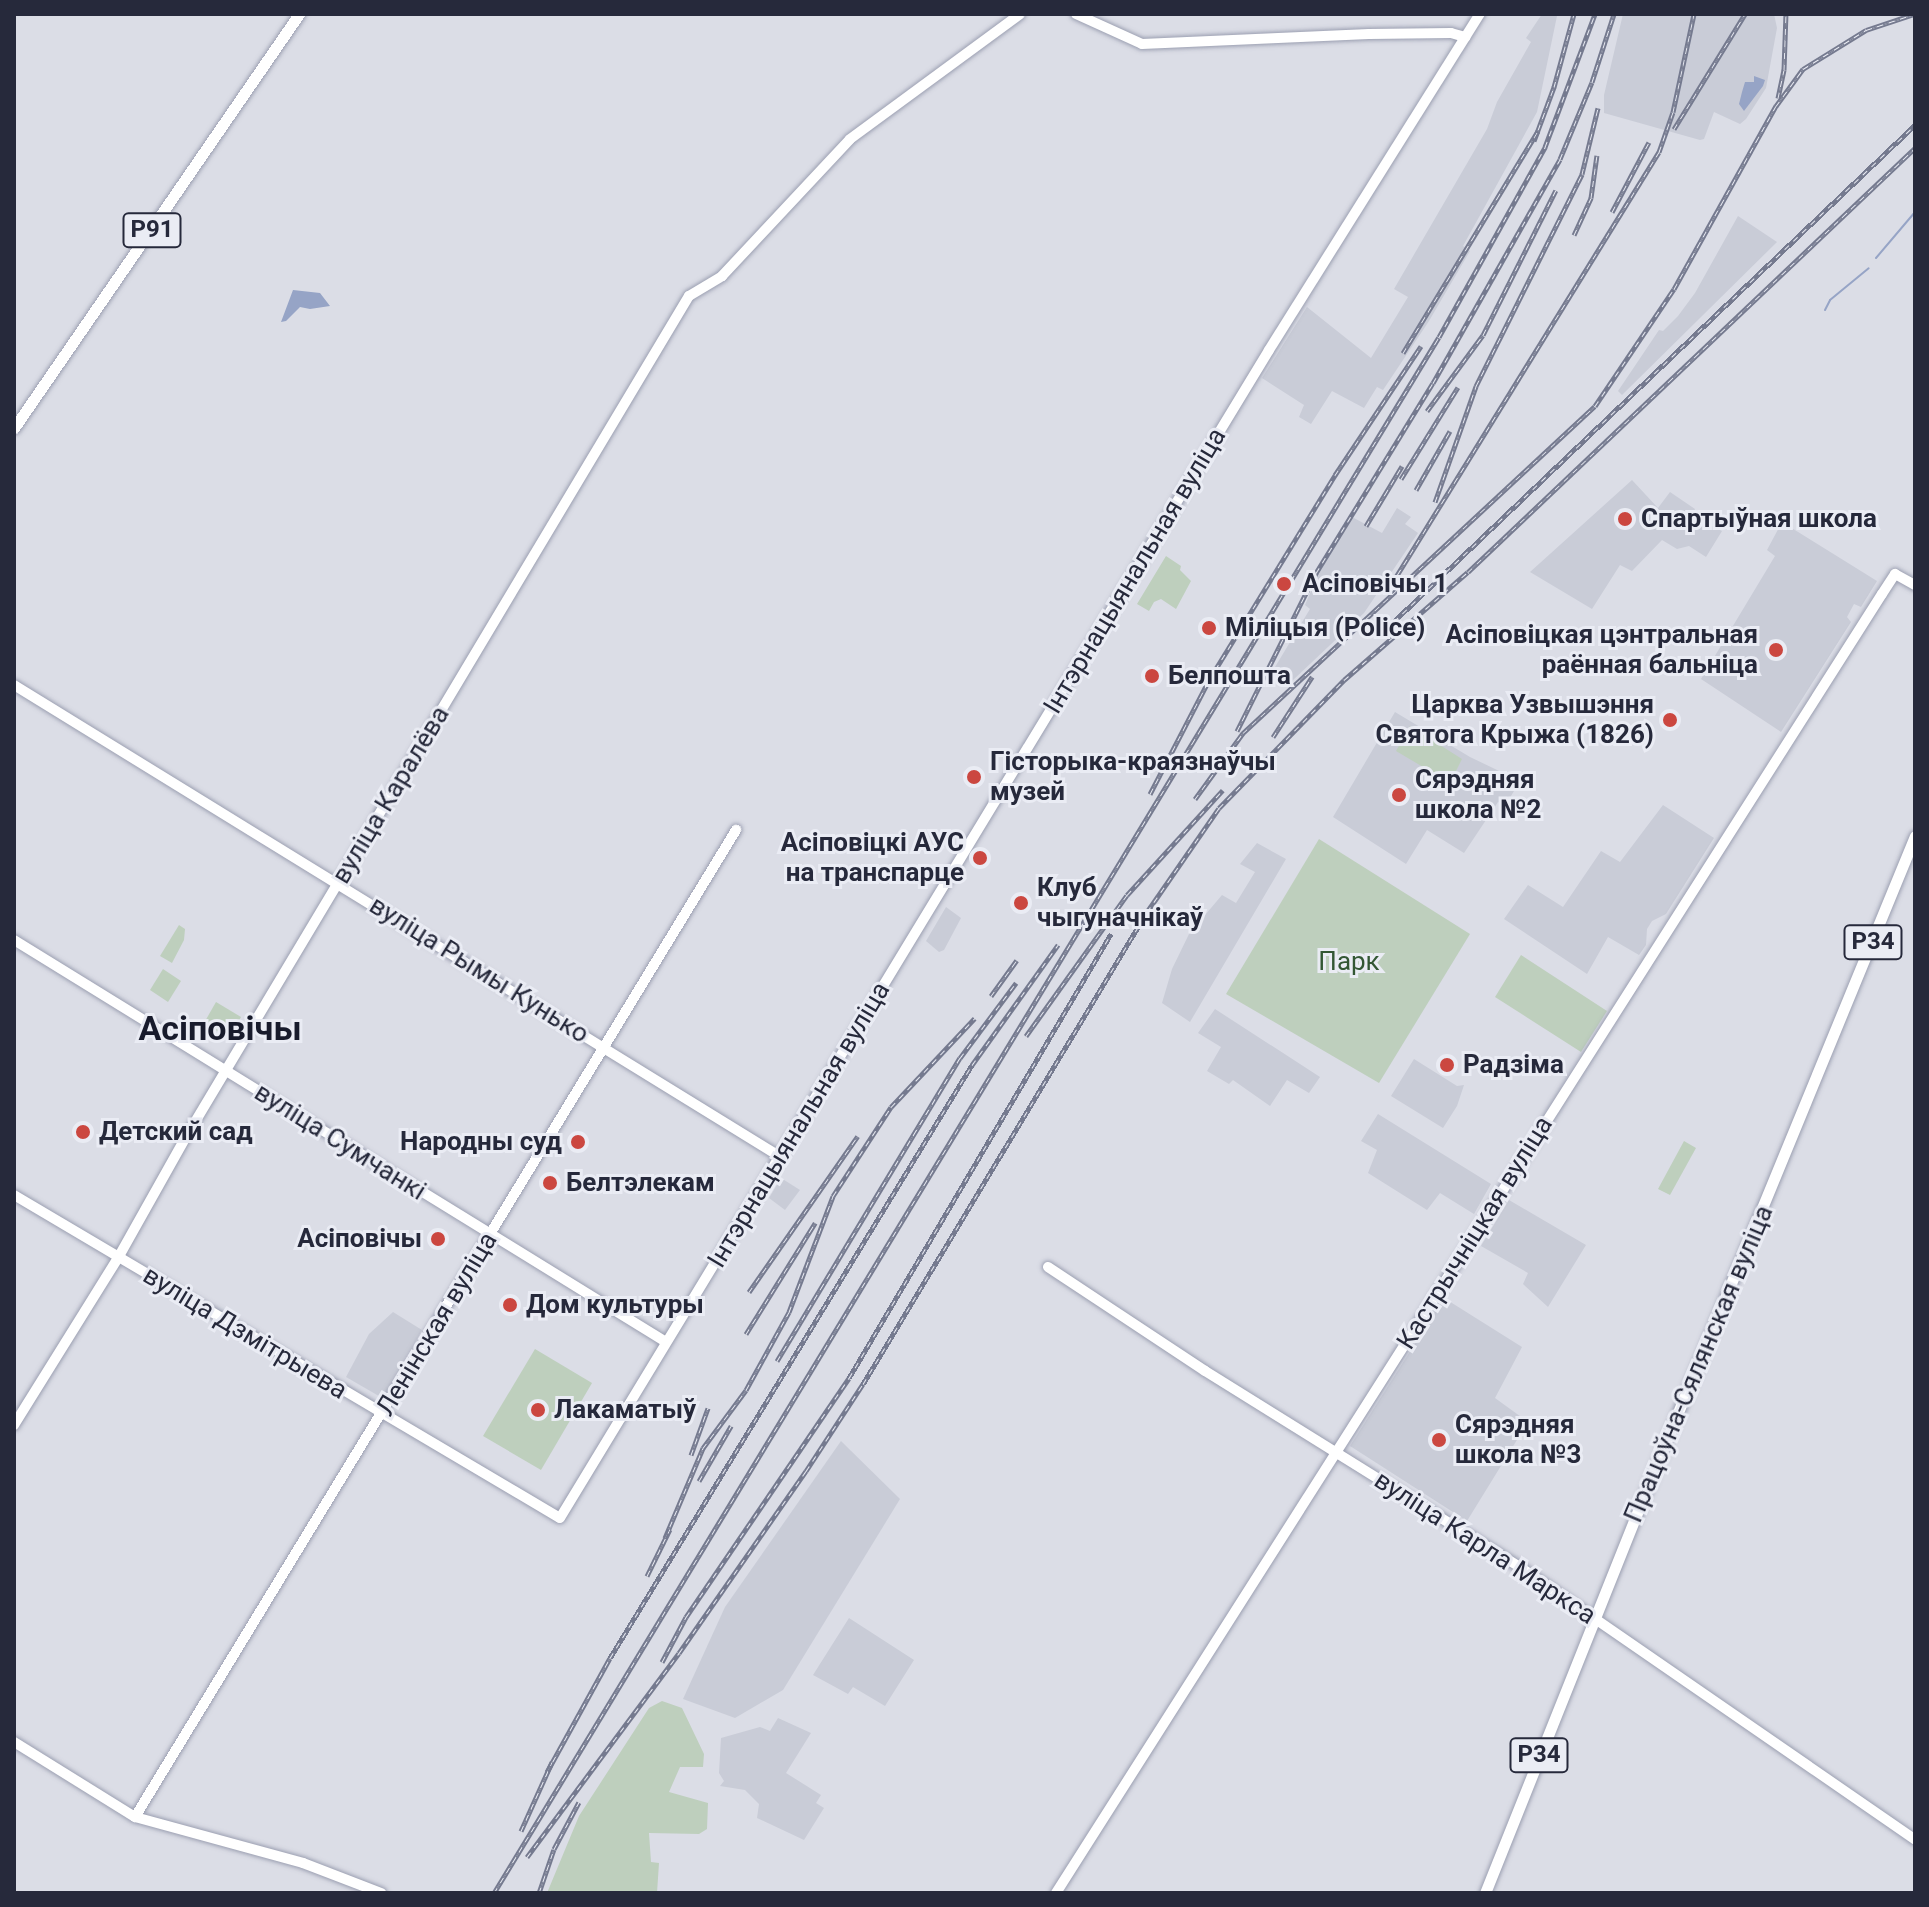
<!DOCTYPE html>
<meta charset="utf-8">
<style>
body{margin:0}
#map{position:relative;width:1929px;height:1907px;overflow:hidden;background:#dbdde6;font-family:Roboto,sans-serif}
div>[style]{position:absolute}
[style*='--x']{left:calc(var(--x)*1px);top:calc(var(--y)*1px);width:calc(var(--w)*1px);rotate:calc(var(--a)*1deg)}
.built>*{inset:0;background:#c9ccd7}
.green>*{inset:0;background:#becfbd}
.water>*{inset:0;background:#96a4c6}
.stream>*{height:2px;margin:-1px;padding:0 1px;transform-origin:1px;border-radius:1px;background:#96a4c6}
.roads{filter:drop-shadow(0 0 2px #9b9fb1) drop-shadow(0 0 2px #9b9fb1)}
.secondary>*{height:10px;margin:-5px;padding:0 5px;transform-origin:5px;border-radius:5px;background:#fff}
.primary>*{height:11px;margin:-5.5px;padding:0 5.5px;transform-origin:5.5px;border-radius:5.5px;background:#fff}
.rail>*{height:5px;margin-top:-2.5px;transform-origin:0;background:repeating-linear-gradient(90deg,#eaecf4 0 6px,#757a8f 0 12px);box-sizing:border-box;border-block:2px solid #757a8f}
.dots>*{width:22px;height:22px;translate:-50% -50%;box-sizing:border-box;border:4px solid #eaecf4;border-radius:50%}
span{translate:-50% -50%;white-space:nowrap;text-align:center;line-height:1.15;-webkit-text-stroke:6px #eaecf4;paint-order:stroke}
.shield-label span{padding:2px 6px;background:#eaecf4;border:2px solid;border-radius:6px;-webkit-text-stroke-width:0}
.shield-label{font-size:24px;color:#26293b;font-weight:700}
.poi-label{font-size:26px;color:#26293b;font-weight:700}
.left{translate:0 -50%;text-align:left}
.right{translate:-100% -50%;text-align:right}
.street-label{font-size:26px;color:#26293b}
.park-label{font-size:26px;color:#335734}
.district-label{font-size:34px;color:#181b2c;font-weight:700}
.frame{position:absolute;inset:0;border:16px solid #26293b;pointer-events:none}
</style>
<div id="map">
<div class="built">
<div style="clip-path:polygon(1542px 14px,1557px 16px,1537px 112px,1463px 246px,1470px 251px,1429px 321px,1383px 390px,1377px 387px,1364px 408px,1332px 391px,1311px 424px,1299px 417px,1304px 405px,1262px 378px,1307px 307px,1371px 358px,1408px 297px,1394px 289px,1487px 129px,1497px 102px,1531px 42px,1526px 38px)"></div>
<div style="clip-path:polygon(1623px 14px,1774px 14px,1777px 28px,1766px 88px,1746px 119px,1740px 124px,1714px 112px,1704px 139px,1700px 140px,1604px 113px,1604px 95px)"></div>
<div style="clip-path:polygon(1738px 216px,1777px 242px,1622px 395px,1618px 391px,1659px 330px,1663px 331px,1678px 316px,1695px 293px)"></div>
<div style="clip-path:polygon(1632px 480px,1658px 508px,1670px 492px,1695px 509px,1692px 516px,1722px 531px,1706px 557px,1689px 546px,1677px 549px,1662px 540px,1632px 571px,1620px 565px,1592px 609px,1530px 572px)"></div>
<div style="clip-path:polygon(1397px 508px,1411px 517px,1405px 524px,1418px 533px,1364px 613px,1292px 681px,1283px 684px,1276px 679px,1272px 672px,1310px 609px,1305px 605px,1320px 570px,1352px 517px,1382px 533px)"></div>
<div style="clip-path:polygon(1782px 522px,1877px 581px,1861px 607px,1854px 604px,1847px 617px,1851px 622px,1781px 732px,1701px 679px,1775px 556px,1767px 550px)"></div>
<div style="clip-path:polygon(1395px 712px,1470px 757px,1520px 781px,1505px 806px,1498px 802px,1464px 853px,1427px 830px,1406px 864px,1333px 817px)"></div>
<div style="clip-path:polygon(1663px 805px,1714px 838px,1666px 914px,1652px 921px,1647px 929px,1646px 945px,1639px 955px,1608px 937px,1587px 974px,1504px 919px,1528px 885px,1563px 907px,1601px 851px,1620px 862px)"></div>
<div style="clip-path:polygon(1257px 843px,1286px 859px,1190px 1022px,1162px 1003px,1172px 969px,1189px 934px,1222px 895px,1236px 903px,1255px 872px,1240px 864px)"></div>
<div style="clip-path:polygon(946px 907px,961px 918px,944px 950px,939px 952px,926px 941px)"></div>
<div style="clip-path:polygon(1215px 1009px,1320px 1077px,1309px 1093px,1287px 1080px,1270px 1106px,1233px 1080px,1229px 1084px,1207px 1071px,1221px 1047px,1198px 1033px)"></div>
<div style="clip-path:polygon(1414px 1059px,1457px 1086px,1464px 1085px,1457px 1106px,1443px 1128px,1391px 1096px)"></div>
<div style="clip-path:polygon(1378px 1114px,1491px 1184px,1474px 1214px,1440px 1193px,1427px 1210px,1368px 1173px,1377px 1150px,1361px 1141px)"></div>
<div style="clip-path:polygon(781px 1178px,800px 1190px,785px 1210px,769px 1198px)"></div>
<div style="clip-path:polygon(1509px 1200px,1586px 1245px,1548px 1307px,1523px 1284px,1528px 1273px,1481px 1246px)"></div>
<div style="clip-path:polygon(1444px 1298px,1522px 1347px,1495px 1398px,1528px 1422px,1467px 1521px,1350px 1446px)"></div>
<div style="clip-path:polygon(393px 1312px,422px 1330px,384px 1399px,346px 1377px,369px 1334px)"></div>
<div style="clip-path:polygon(841px 1441px,900px 1499px,783px 1690px,735px 1718px,683px 1699px,725px 1607px)"></div>
<div style="clip-path:polygon(849px 1618px,914px 1660px,885px 1706px,853px 1687px,848px 1694px,813px 1675px)"></div>
<div style="clip-path:polygon(778px 1718px,811px 1733px,786px 1773px,821px 1795px,816px 1803px,824px 1808px,804px 1840px,757px 1818px,759px 1804px,745px 1790px,720px 1786px,724px 1781px,719px 1773px,721px 1738px,760px 1727px,770px 1731px)"></div>
</div>
<div class="green">
<div style="clip-path:polygon(1166px 556px,1181px 566px,1180px 570px,1191px 581px,1176px 609px,1161px 599px,1154px 602px,1149px 611px,1137px 604px)"></div>
<div style="clip-path:polygon(1410px 726px,1462px 759px,1450px 783px,1396px 751px)"></div>
<div style="clip-path:polygon(1319px 839px,1470px 934px,1379px 1083px,1226px 994px)"></div>
<div style="clip-path:polygon(179px 925px,185px 929px,184px 940px,172px 963px,160px 956px)"></div>
<div style="clip-path:polygon(1521px 955px,1607px 1011px,1581px 1052px,1495px 997px)"></div>
<div style="clip-path:polygon(163px 969px,181px 981px,168px 1002px,150px 990px)"></div>
<div style="clip-path:polygon(216px 1002px,241px 1017px,229px 1038px,204px 1023px)"></div>
<div style="clip-path:polygon(1684px 1141px,1696px 1148px,1670px 1195px,1658px 1189px)"></div>
<div style="clip-path:polygon(535px 1349px,592px 1383px,541px 1470px,483px 1436px)"></div>
<div style="clip-path:polygon(662px 1701px,682px 1708px,704px 1754px,703px 1767px,680px 1767px,669px 1792px,708px 1803px,707px 1829px,699px 1834px,649px 1833px,651px 1862px,659px 1863px,657px 1893px,547px 1893px,579px 1816px,649px 1708px)"></div>
</div>
<div class="water">
<div style="clip-path:polygon(1754px 76px,1765px 80px,1763px 86px,1744px 111px,1739px 104px,1742px 92px,1745px 82px,1754px 82px)"></div>
<div style="clip-path:polygon(293px 290px,320px 293px,330px 306px,310px 309px,300px 307px,286px 321px,281px 322px)"></div>
</div>
<div class="stream">
<div style="--x:1876;--y:258;--w:60;--a:-49.7"></div>
<div style="--x:1825;--y:310;--w:11;--a:-63"></div>
<div style="--x:1830;--y:300;--w:50;--a:-39.4"></div>
</div>
<div class="roads">
<div class="secondary">
<div style="--x:1076;--y:14;--w:72;--a:24.4"></div>
<div style="--x:1142;--y:44;--w:227;--a:-2.5"></div>
<div style="--x:1369;--y:34;--w:82;--a:-0.7"></div>
<div style="--x:1451;--y:33;--w:15;--a:16"></div>
<div style="--x:14;--y:685;--w:898;--a:31.62"></div>
<div style="--x:14;--y:940;--w:766;--a:31.66"></div>
<div style="--x:14;--y:1195;--w:634;--a:30.61"></div>
<div style="--x:560;--y:1518;--w:1366;--a:-58.74"></div>
<div style="--x:1269;--y:350;--w:397;--a:-57.9"></div>
<div style="--x:1048;--y:1267;--w:188;--a:33.5"></div>
<div style="--x:1205;--y:1371;--w:371;--a:31.9"></div>
<div style="--x:1520;--y:1567;--w:480;--a:34.6"></div>
<div style="--x:14;--y:1425;--w:197;--a:-58.1"></div>
<div style="--x:118;--y:1258;--w:139;--a:-60.7"></div>
<div style="--x:186;--y:1137;--w:980;--a:-59.12"></div>
<div style="--x:689;--y:296;--w:39;--a:-31"></div>
<div style="--x:722;--y:276;--w:187;--a:-46.9"></div>
<div style="--x:850;--y:139;--w:211;--a:-36.3"></div>
<div style="--x:14;--y:1742;--w:142;--a:31.8"></div>
<div style="--x:135;--y:1817;--w:174;--a:15.3"></div>
<div style="--x:303;--y:1863;--w:84;--a:21"></div>
<div style="--x:135;--y:1817;--w:1156;--a:-58.66"></div>
<div style="--x:1056;--y:1893;--w:1539;--a:-57.55"></div>
<div style="--x:1882;--y:594;--w:24;--a:-57"></div>
<div style="--x:1895;--y:574;--w:23;--a:29"></div>
</div>
<div class="primary">
<div style="--x:14;--y:428;--w:503;--a:-55.46"></div>
<div style="--x:1485;--y:1893;--w:447;--a:-68.2"></div>
<div style="--x:1651;--y:1478;--w:694;--a:-67.65"></div>
</div>
</div>
<div class="rail">
<div style="--x:1778;--y:98;--w:29;--a:-78"></div>
<div style="--x:1784;--y:70;--w:56;--a:-88"></div>
<div style="--x:1674;--y:129;--w:135;--a:-58.3"></div>
<div style="--x:1534;--y:141;--w:58;--a:-69.7"></div>
<div style="--x:1554;--y:87;--w:76;--a:-74.7"></div>
<div style="--x:1612;--y:212;--w:79;--a:-62.1"></div>
<div style="--x:1574;--y:235;--w:41;--a:-65.3"></div>
<div style="--x:1591;--y:198;--w:43;--a:-82.1"></div>
<div style="--x:1403;--y:353;--w:260;--a:-58.7"></div>
<div style="--x:1427;--y:411;--w:94;--a:-53.6"></div>
<div style="--x:1483;--y:335;--w:162;--a:-63.3"></div>
<div style="--x:1401;--y:479;--w:108;--a:-58.2"></div>
<div style="--x:1416;--y:490;--w:68;--a:-60"></div>
<div style="--x:1435;--y:502;--w:123;--a:-70.5"></div>
<div style="--x:1476;--y:386;--w:237;--a:-63.4"></div>
<div style="--x:1582;--y:174;--w:68;--a:-76.4"></div>
<div style="--x:1366;--y:526;--w:70;--a:-59"></div>
<div style="--x:1391;--y:585;--w:509;--a:-58.25"></div>
<div style="--x:1659;--y:152;--w:42;--a:-70.7"></div>
<div style="--x:1673;--y:112;--w:100;--a:-77.9"></div>
<div style="--x:1385;--y:630;--w:732;--a:-43.62"></div>
<div style="--x:1237;--y:731;--w:177;--a:-63.4"></div>
<div style="--x:1316;--y:573;--w:223;--a:-58.4"></div>
<div style="--x:1433;--y:383;--w:257;--a:-60.4"></div>
<div style="--x:1560;--y:159;--w:83;--a:-67.4"></div>
<div style="--x:1592;--y:82;--w:71;--a:-72.1"></div>
<div style="--x:1273;--y:737;--w:72;--a:-57"></div>
<div style="--x:1150;--y:794;--w:128;--a:-62.6"></div>
<div style="--x:1209;--y:680;--w:241;--a:-58.4"></div>
<div style="--x:1335;--y:475;--w:155;--a:-56.3"></div>
<div style="--x:1195;--y:799;--w:82;--a:-54"></div>
<div style="--x:1243;--y:733;--w:480;--a:-42.9"></div>
<div style="--x:1595;--y:406;--w:141;--a:-56"></div>
<div style="--x:1674;--y:289;--w:210;--a:-60.9"></div>
<div style="--x:1776;--y:106;--w:46;--a:-53.9"></div>
<div style="--x:1803;--y:69;--w:74;--a:-31.8"></div>
<div style="--x:1866;--y:30;--w:51;--a:-18.4"></div>
<div style="--x:991;--y:996;--w:44;--a:-54.2"></div>
<div style="--x:1026;--y:1036;--w:173;--a:-54.4"></div>
<div style="--x:1127;--y:895;--w:142;--a:-47.6"></div>
<div style="--x:749;--y:1292;--w:190;--a:-55.1"></div>
<div style="--x:746;--y:1334;--w:131;--a:-58.1"></div>
<div style="--x:777;--y:1361;--w:354;--a:-58.9"></div>
<div style="--x:960;--y:1058;--w:94;--a:-53.3"></div>
<div style="--x:691;--y:1455;--w:50;--a:-70.1"></div>
<div style="--x:699;--y:1481;--w:64;--a:-59.8"></div>
<div style="--x:665;--y:1538;--w:98;--a:-67.1"></div>
<div style="--x:703;--y:1448;--w:72;--a:-53.4"></div>
<div style="--x:746;--y:1390;--w:89;--a:-61.1"></div>
<div style="--x:789;--y:1312;--w:124;--a:-69.2"></div>
<div style="--x:833;--y:1196;--w:106;--a:-56.9"></div>
<div style="--x:891;--y:1107;--w:122;--a:-46.7"></div>
<div style="--x:647;--y:1576;--w:52;--a:-63.9"></div>
<div style="--x:662;--y:1662;--w:51;--a:-61.9"></div>
<div style="--x:686;--y:1617;--w:289;--a:-55.7"></div>
<div style="--x:849;--y:1378;--w:516;--a:-59.46"></div>
<div style="--x:547;--y:1772;--w:130;--a:-61.1"></div>
<div style="--x:610;--y:1658;--w:695;--a:-58.6"></div>
<div style="--x:972;--y:1065;--w:148;--a:-54.4"></div>
<div style="--x:521;--y:1831;--w:76;--a:-65.8"></div>
<div style="--x:527;--y:1857;--w:254;--a:-53.3"></div>
<div style="--x:679;--y:1653;--w:222;--a:-55.1"></div>
<div style="--x:806;--y:1471;--w:104;--a:-56.8"></div>
<div style="--x:863;--y:1384;--w:551;--a:-58.96"></div>
<div style="--x:1147;--y:912;--w:126;--a:-55.3"></div>
<div style="--x:1219;--y:808;--w:179;--a:-45.7"></div>
<div style="--x:1344;--y:680;--w:164;--a:-41.1"></div>
<div style="--x:1468;--y:572;--w:616;--a:-43.49"></div>
<div style="--x:494;--y:1893;--w:1820;--a:-58.73"></div>
<div style="--x:1439;--y:337;--w:218;--a:-60.8"></div>
<div style="--x:1545;--y:147;--w:142;--a:-69.4"></div>
<div style="--x:539;--y:1893;--w:46;--a:-71.2"></div>
<div style="--x:554;--y:1849;--w:53;--a:-62"></div>
</div>
<div class="dots">
<div style="left:1625px;top:519px;background:#cb4740"></div>
<div style="left:1284px;top:584px;background:#cb4740"></div>
<div style="left:1209px;top:628px;background:#cb4740"></div>
<div style="left:1776px;top:650px;background:#cb4740"></div>
<div style="left:1152px;top:676px;background:#cb4740"></div>
<div style="left:1670px;top:720px;background:#cb4740"></div>
<div style="left:974px;top:777px;background:#cb4740"></div>
<div style="left:1399px;top:795px;background:#cb4740"></div>
<div style="left:980px;top:858px;background:#cb4740"></div>
<div style="left:1021px;top:903px;background:#cb4740"></div>
<div style="left:1447px;top:1065px;background:#cb4740"></div>
<div style="left:83px;top:1132px;background:#cb4740"></div>
<div style="left:578px;top:1142px;background:#cb4740"></div>
<div style="left:550px;top:1183px;background:#cb4740"></div>
<div style="left:438px;top:1239px;background:#cb4740"></div>
<div style="left:510px;top:1305px;background:#cb4740"></div>
<div style="left:538px;top:1410px;background:#cb4740"></div>
<div style="left:1439px;top:1440px;background:#cb4740"></div>
</div>
<div class="shield-label">
<span style="left:152px;top:230px">Р91</span>
<span style="left:1873px;top:942px">Р34</span>
<span style="left:1539px;top:1755px">Р34</span>
</div>
<div class="poi-label">
<span class="left" style="left:1641px;top:519px">Спартыўная школа</span>
<span class="left" style="left:1302px;top:584px">Асіповічы 1</span>
<span class="left" style="left:1225px;top:628px">Міліцыя (Police)</span>
<span class="right" style="left:1758px;top:650px">Асіповіцкая цэнтральная<br>раённая бальніца</span>
<span class="left" style="left:1168px;top:676px">Белпошта</span>
<span class="right" style="left:1654px;top:720px">Царква Узвышэння<br>Святога Крыжа (1826)</span>
<span class="left" style="left:990px;top:777px">Гісторыка-краязнаўчы<br>музей</span>
<span class="left" style="left:1415px;top:795px">Сярэдняя<br>школа №2</span>
<span class="right" style="left:964px;top:858px">Асіповіцкі АУС<br>на транспарце</span>
<span class="left" style="left:1037px;top:903px">Клуб<br>чыгуначнікаў</span>
<span class="left" style="left:1463px;top:1065px">Радзіма</span>
<span class="left" style="left:99px;top:1132px">Детский сад</span>
<span class="right" style="left:562px;top:1142px">Народны суд</span>
<span class="left" style="left:566px;top:1183px">Белтэлекам</span>
<span class="right" style="left:422px;top:1239px">Асіповічы</span>
<span class="left" style="left:526px;top:1305px">Дом культуры</span>
<span class="left" style="left:554px;top:1410px">Лакаматыў</span>
<span class="left" style="left:1455px;top:1440px">Сярэдняя<br>школа №3</span>
</div>
<div class="street-label">
<span style="left:1135px;top:571px;rotate:-59deg">Інтэрнацыянальная вуліца</span>
<span style="left:391px;top:795px;rotate:-59deg">вуліца Каралёва</span>
<span style="left:479px;top:970px;rotate:32deg">вуліца Рымы Кунько</span>
<span style="left:799px;top:1125px;rotate:-59deg">Інтэрнацыянальная вуліца</span>
<span style="left:340px;top:1142px;rotate:32deg">вуліца Сумчанкі</span>
<span style="left:1475px;top:1233px;rotate:-58deg">Кастрычніцкая вуліца</span>
<span style="left:437px;top:1324px;rotate:-59deg">Ленінская вуліца</span>
<span style="left:245px;top:1333px;rotate:31deg">вуліца Дзмітрыева</span>
<span style="left:1699px;top:1364px;rotate:-67deg">Працоўна-Сялянская вуліца</span>
<span style="left:1485px;top:1548px;rotate:33deg">вуліца Карла Маркса</span>
</div>
<div class="park-label">
<span style="left:1349px;top:962px">Парк</span>
</div>
<div class="district-label">
<span style="left:220px;top:1029px">Асіповічы</span>
</div>
<div class="frame"></div>
</div>
